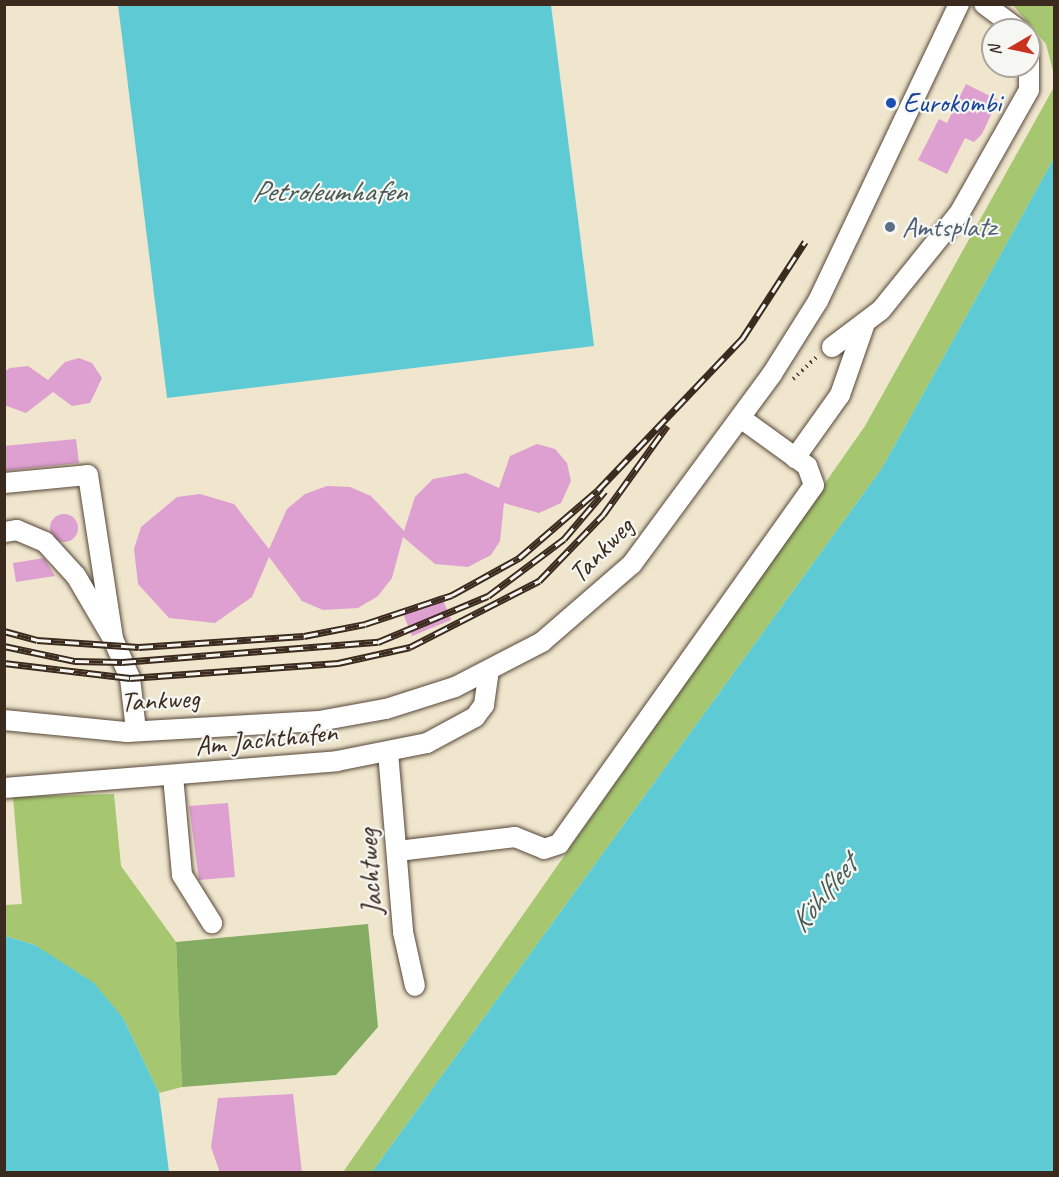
<!DOCTYPE html>
<meta charset="utf-8">
<style>
body{margin:0}
#map{position:relative;width:1059px;height:1177px;overflow:hidden;background:#efe6cd;font-family:Caveat,sans-serif}
div>[style]{position:absolute}
[style*='--x']{left:calc(var(--x)*1px);top:calc(var(--y)*1px);width:calc(var(--w)*1px);rotate:calc(var(--a)*1deg)}
.green>*{inset:0;background:#a6c770}
.forest>*{inset:0;background:#84ac62}
.water>*{inset:0;background:#5ecad4}
.building>*{inset:0;background:#dea0d0}
.round{border-radius:50%}
.path>*{height:4px;margin-top:-2px;transform-origin:0;background:repeating-linear-gradient(90deg,#564638 0 1.5px,transparent 0 6px)}
.roads{filter:drop-shadow(0 0 2px #564638) drop-shadow(0 0 2px #564638)}
.minor>*{height:20px;margin:-10px;padding:0 10px;transform-origin:10px;border-radius:10px;background:#fff}
.rail>*{height:7px;margin-top:-3.5px;transform-origin:0;background:repeating-linear-gradient(90deg,#f6f6f2 0 14px,#3b2a1e 0 28px);box-sizing:border-box;border-block:2px solid #3b2a1e}
.dots>*{width:16px;height:16px;translate:-50% -50%;box-sizing:border-box;border:3px solid #f6f6f2;border-radius:50%}
span{translate:-50% -50%;white-space:nowrap;text-align:center;line-height:1.15;-webkit-text-stroke:4.5px #f6f6f2;paint-order:stroke}
.transit-label{font-size:28px;color:#164399}
.left{translate:0 -50%;text-align:left}
.service-label{font-size:28px;color:#4e5e75}
.street-label{font-size:28px;color:#3b2a1e}
.water-label{font-size:30px;color:#465a55;font-style:italic}
.frame{position:absolute;inset:0;border:6px solid #3b2a1e;pointer-events:none}
.north{position:absolute;left:981px;top:18px;width:60px;height:60px;box-sizing:border-box;background:#f6f6f2;border:2px solid #aba49d;border-radius:50%;rotate:261deg;font-size:16px;font-weight:700;line-height:24px;text-align:center;color:#3b2a1e}
.north::after{content:'';display:block;margin:auto;width:21px;height:27px;background:#c8321e;clip-path:polygon(50% 0,100% 100%,50% 72%,0 100%)}
</style>
<div id="map">
<div class="green">
<div style="clip-path:polygon(1013px 5px,1054px 5px,1054px 75px,1046px 44px)"></div>
<div style="clip-path:polygon(1054px 87px,1054px 158px,882px 468px,372px 1172px,343px 1172px,865px 426px)"></div>
<div style="clip-path:polygon(114px 794px,121px 866px,176px 942px,182px 1087px,159px 1093px,123px 1018px,35px 945px,5px 936px,5px 905px,22px 904px,13px 797px)"></div>
</div>
<div class="forest">
<div style="clip-path:polygon(368px 924px,378px 1027px,336px 1075px,182px 1087px,176px 942px)"></div>
</div>
<div class="water">
<div style="clip-path:polygon(118px 5px,551px 5px,594px 346px,167px 398px)"></div>
<div style="clip-path:polygon(1054px 158px,1054px 1172px,372px 1172px,882px 468px)"></div>
<div style="clip-path:polygon(5px 936px,35px 945px,94px 983px,123px 1018px,159px 1093px,169px 1172px,5px 1172px)"></div>
</div>
<div class="building">
<div style="clip-path:polygon(966px 84px,998px 100px,982px 134px,974px 142px,965px 138px,947px 174px,918px 160px,939px 119px,947px 123px)"></div>
<div style="clip-path:polygon(79px 358px,92px 363px,102px 378px,90px 403px,72px 406px,53px 392px,26px 413px,4px 405px,4px 372px,10px 368px,28px 366px,48px 380px,65px 362px)"></div>
<div style="clip-path:polygon(76px 439px,79px 463px,4px 471px,4px 446px)"></div>
<div style="clip-path:polygon(537px 444px,555px 449px,567px 463px,571px 481px,561px 503px,539px 513px,504px 503px,500px 541px,491px 555px,468px 567px,435px 564px,403px 537px,392px 578px,378px 596px,358px 608px,323px 610px,302px 601px,269px 557px,252px 597px,215px 623px,169px 618px,138px 584px,134px 549px,141px 527px,177px 497px,200px 494px,234px 504px,269px 549px,287px 509px,305px 494px,327px 486px,350px 487px,371px 496px,404px 531px,415px 497px,433px 479px,466px 473px,499px 488px,510px 456px)"></div>
<div class="round" style="left:50px;top:514px;width:28px;height:28px"></div>
<div style="clip-path:polygon(44px 558px,55px 576px,16px 582px,13px 563px)"></div>
<div style="clip-path:polygon(441px 595px,451px 620px,412px 636px,402px 611px)"></div>
<div style="clip-path:polygon(228px 803px,235px 877px,199px 880px,189px 806px)"></div>
<div style="clip-path:polygon(293px 1094px,302px 1173px,220px 1173px,211px 1147px,218px 1098px)"></div>
</div>
<div class="path">
<div style="--x:793;--y:379;--w:34;--a:-43"></div>
</div>
<div class="roads">
<div class="minor">
<div style="--x:984;--y:4;--w:44;--a:36.6"></div>
<div style="--x:832;--y:347;--w:61;--a:-37.1"></div>
<div style="--x:881;--y:310;--w:126;--a:-51.1"></div>
<div style="--x:960;--y:212;--w:140;--a:-60.5"></div>
<div style="--x:1029;--y:90;--w:45;--a:-90"></div>
<div style="--x:795;--y:458;--w:77;--a:-54.5"></div>
<div style="--x:840;--y:395;--w:73;--a:-70.8"></div>
<div style="--x:4;--y:483;--w:84;--a:-5.4"></div>
<div style="--x:88;--y:475;--w:166;--a:81.3"></div>
<div style="--x:113;--y:639;--w:73;--a:-120.4"></div>
<div style="--x:76;--y:576;--w:46;--a:-132.4"></div>
<div style="--x:45;--y:542;--w:30;--a:-157"></div>
<div style="--x:17;--y:530;--w:13;--a:171"></div>
<div style="--x:113;--y:639;--w:43;--a:66.4"></div>
<div style="--x:130;--y:678;--w:53;--a:83.5"></div>
<div style="--x:4;--y:720;--w:124;--a:5.6"></div>
<div style="--x:127;--y:732;--w:192;--a:-3.3"></div>
<div style="--x:319;--y:721;--w:68;--a:-10.2"></div>
<div style="--x:386;--y:709;--w:72;--a:-17.7"></div>
<div style="--x:455;--y:687;--w:98;--a:-27.3"></div>
<div style="--x:542;--y:642;--w:119;--a:-40.9"></div>
<div style="--x:632;--y:564;--w:236;--a:-53.6"></div>
<div style="--x:772;--y:374;--w:86;--a:-57.8"></div>
<div style="--x:818;--y:301;--w:329;--a:-64.6"></div>
<div style="--x:388;--y:752;--w:181;--a:85.2"></div>
<div style="--x:403;--y:932;--w:55;--a:77.5"></div>
<div style="--x:173;--y:776;--w:99;--a:84.8"></div>
<div style="--x:182;--y:875;--w:57;--a:58"></div>
<div style="--x:4;--y:788;--w:334;--a:-4.6"></div>
<div style="--x:337;--y:761;--w:92;--a:-11.3"></div>
<div style="--x:427;--y:743;--w:55;--a:-28.4"></div>
<div style="--x:475;--y:717;--w:15;--a:-53"></div>
<div style="--x:484;--y:705;--w:34;--a:-82"></div>
<div style="--x:398;--y:851;--w:118;--a:-6.8"></div>
<div style="--x:515;--y:837;--w:31;--a:22"></div>
<div style="--x:544;--y:849;--w:16;--a:-18"></div>
<div style="--x:559;--y:844;--w:440;--a:-54.6"></div>
<div style="--x:814;--y:485;--w:20;--a:-110"></div>
<div style="--x:807;--y:466;--w:80;--a:-144.1"></div>
</div>
</div>
<div class="rail">
<div style="--x:4;--y:631;--w:34;--a:15"></div>
<div style="--x:37;--y:640;--w:102;--a:3.9"></div>
<div style="--x:139;--y:647;--w:165;--a:-3.8"></div>
<div style="--x:304;--y:636;--w:62;--a:-11.1"></div>
<div style="--x:365;--y:624;--w:92;--a:-18.4"></div>
<div style="--x:452;--y:595;--w:77;--a:-28.9"></div>
<div style="--x:519;--y:558;--w:104;--a:-40.7"></div>
<div style="--x:598;--y:490;--w:209;--a:-46.4"></div>
<div style="--x:742;--y:339;--w:116;--a:-57"></div>
<div style="--x:4;--y:646;--w:73;--a:11.9"></div>
<div style="--x:75;--y:661;--w:47;--a:1.2"></div>
<div style="--x:122;--y:662;--w:257;--a:-4.5"></div>
<div style="--x:378;--y:642;--w:119;--a:-22.7"></div>
<div style="--x:488;--y:596;--w:95;--a:-36.9"></div>
<div style="--x:564;--y:539;--w:63;--a:-49.5"></div>
<div style="--x:4;--y:663;--w:127;--a:6.8"></div>
<div style="--x:130;--y:678;--w:209;--a:-4.1"></div>
<div style="--x:338;--y:663;--w:74;--a:-12.5"></div>
<div style="--x:410;--y:647;--w:145;--a:-27.1"></div>
<div style="--x:539;--y:581;--w:92;--a:-45.9"></div>
<div style="--x:603;--y:515;--w:110;--a:-54.3"></div>
</div>
<div class="dots">
<div style="left:891px;top:103px;background:#1a4fb4"></div>
<div style="left:890px;top:227px;background:#5c6f8a"></div>
</div>
<div class="transit-label">
<span class="left" style="left:903px;top:103px">Eurokombi</span>
</div>
<div class="service-label">
<span class="left" style="left:902px;top:227px">Amtsplatz</span>
</div>
<div class="street-label">
<span style="left:601px;top:550px;rotate:-46deg">Tankweg</span>
<span style="left:160px;top:700px;rotate:-3deg">Tankweg</span>
<span style="left:266px;top:739px;rotate:-6deg">Am Jachthafen</span>
<span style="left:370px;top:872px;rotate:-94deg">Jachtweg</span>
</div>
<div class="water-label">
<span style="left:329px;top:191px">Petroleumhafen</span>
<span style="left:823px;top:894px;rotate:-51deg">Köhlfleet</span>
</div>
<div class="frame"></div>
<div class="north">N</div>
</div>
